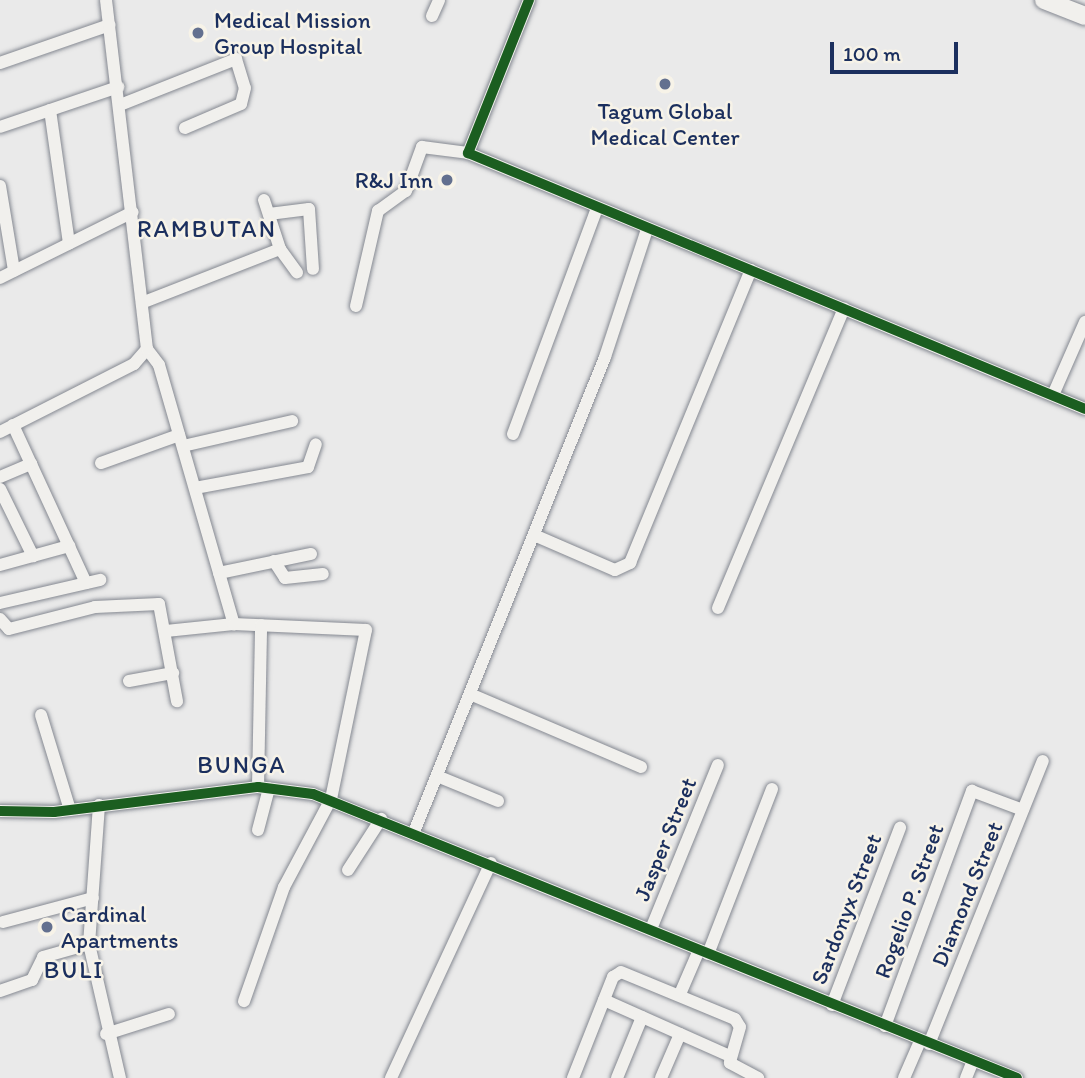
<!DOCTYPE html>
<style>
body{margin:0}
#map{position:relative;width:1085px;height:1078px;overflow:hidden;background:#eaeaea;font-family:Itim,sans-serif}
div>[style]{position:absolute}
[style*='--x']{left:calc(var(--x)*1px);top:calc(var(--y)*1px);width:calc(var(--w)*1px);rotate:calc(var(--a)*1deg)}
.roads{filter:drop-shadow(0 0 2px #848891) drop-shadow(0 0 2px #848891)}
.minor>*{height:12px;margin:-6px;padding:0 6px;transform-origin:6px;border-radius:6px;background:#f1f0ed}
.highway>*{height:18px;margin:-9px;padding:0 9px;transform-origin:9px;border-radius:9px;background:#f1f0ed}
.cycleway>*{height:10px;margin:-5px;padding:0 5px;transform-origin:5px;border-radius:5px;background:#1b5e20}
.dots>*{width:19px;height:19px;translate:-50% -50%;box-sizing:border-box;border:4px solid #f7f3e8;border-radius:50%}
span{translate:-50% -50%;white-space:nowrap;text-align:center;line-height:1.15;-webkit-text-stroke:5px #f7f3e8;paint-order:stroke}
.poi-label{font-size:23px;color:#1b2f5e}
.left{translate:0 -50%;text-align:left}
.right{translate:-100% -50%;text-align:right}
.street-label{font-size:23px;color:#1b2f5e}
.neighbourhood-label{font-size:24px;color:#1b2f5e;letter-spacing:2px}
.scale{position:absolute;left:830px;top:42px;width:128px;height:32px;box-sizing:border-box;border:4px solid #1b2f5e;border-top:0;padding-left:9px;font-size:21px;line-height:24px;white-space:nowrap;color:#1b2f5e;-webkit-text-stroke:5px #f7f3e8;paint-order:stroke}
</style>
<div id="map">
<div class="roads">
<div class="minor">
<div style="--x:529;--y:0;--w:165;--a:111.7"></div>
<div style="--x:468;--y:153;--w:668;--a:22.53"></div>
<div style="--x:432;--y:16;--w:17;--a:-66"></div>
<div style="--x:0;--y:63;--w:116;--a:-19.1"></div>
<div style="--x:120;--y:105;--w:125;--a:-21.6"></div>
<div style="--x:236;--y:59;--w:30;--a:73"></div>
<div style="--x:245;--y:88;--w:16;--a:104"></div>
<div style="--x:241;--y:104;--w:61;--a:156.8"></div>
<div style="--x:50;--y:110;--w:135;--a:81.9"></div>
<div style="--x:0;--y:127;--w:125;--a:-18.7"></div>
<div style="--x:0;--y:186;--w:86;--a:80.6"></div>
<div style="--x:264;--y:200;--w:52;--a:71.9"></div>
<div style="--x:280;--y:249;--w:29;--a:54"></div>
<div style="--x:269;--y:214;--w:40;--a:-7.1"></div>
<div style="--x:309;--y:209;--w:60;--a:86.2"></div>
<div style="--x:0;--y:278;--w:148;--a:-26.4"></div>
<div style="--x:144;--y:302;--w:146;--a:-21.3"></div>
<div style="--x:356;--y:306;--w:98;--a:-77"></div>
<div style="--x:378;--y:211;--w:34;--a:-36"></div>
<div style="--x:406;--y:191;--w:47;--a:-70"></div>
<div style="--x:422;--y:147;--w:46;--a:7.4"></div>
<div style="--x:147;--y:349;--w:20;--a:53"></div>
<div style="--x:159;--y:365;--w:270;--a:73.9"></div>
<div style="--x:1053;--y:395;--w:80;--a:-66.3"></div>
<div style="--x:13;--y:425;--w:174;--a:65.2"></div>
<div style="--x:0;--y:432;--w:150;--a:-26.9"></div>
<div style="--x:134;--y:364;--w:20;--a:-49"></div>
<div style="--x:147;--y:349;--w:351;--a:-96.7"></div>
<div style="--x:513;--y:434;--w:241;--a:-69.6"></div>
<div style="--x:183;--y:446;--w:112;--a:-12.9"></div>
<div style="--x:101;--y:463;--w:83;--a:-19.7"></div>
<div style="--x:0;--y:477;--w:34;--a:-23"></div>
<div style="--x:195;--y:488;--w:115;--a:-10.5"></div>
<div style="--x:308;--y:467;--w:24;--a:-71"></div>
<div style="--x:0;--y:489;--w:75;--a:63.8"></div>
<div style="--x:534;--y:535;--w:88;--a:23.4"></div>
<div style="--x:615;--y:570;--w:17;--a:-25"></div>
<div style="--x:630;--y:563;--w:317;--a:-67.6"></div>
<div style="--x:274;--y:561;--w:20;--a:57"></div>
<div style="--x:285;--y:578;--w:38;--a:-6"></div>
<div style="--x:0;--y:565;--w:72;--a:-15.4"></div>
<div style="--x:219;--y:573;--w:94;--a:-11.7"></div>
<div style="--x:0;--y:603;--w:103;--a:-13"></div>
<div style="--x:718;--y:608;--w:325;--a:-67.2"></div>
<div style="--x:0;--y:619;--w:13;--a:48"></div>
<div style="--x:9;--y:629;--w:89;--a:-14.3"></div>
<div style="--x:95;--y:607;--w:64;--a:-2.7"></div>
<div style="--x:159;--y:604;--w:99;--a:79.5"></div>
<div style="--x:166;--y:631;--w:68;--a:-5.9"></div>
<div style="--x:234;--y:624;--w:132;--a:2.6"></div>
<div style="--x:366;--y:630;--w:173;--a:101.7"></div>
<div style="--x:331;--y:799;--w:100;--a:118.1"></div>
<div style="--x:284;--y:887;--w:121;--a:109.3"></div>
<div style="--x:129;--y:681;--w:45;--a:-10.3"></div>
<div style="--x:470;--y:694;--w:186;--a:23.1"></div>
<div style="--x:41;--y:715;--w:99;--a:73"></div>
<div style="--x:437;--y:776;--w:66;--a:22.3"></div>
<div style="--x:258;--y:787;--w:162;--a:-88.9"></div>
<div style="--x:99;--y:805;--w:139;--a:94.1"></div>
<div style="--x:89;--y:944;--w:138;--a:77"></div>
<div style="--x:0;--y:811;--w:54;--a:1.1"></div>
<div style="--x:54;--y:812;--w:206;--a:-7"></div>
<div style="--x:258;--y:787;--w:55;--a:7.3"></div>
<div style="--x:313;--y:794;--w:759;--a:21.97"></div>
<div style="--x:258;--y:830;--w:43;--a:-75.3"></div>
<div style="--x:414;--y:832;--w:512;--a:-68.09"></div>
<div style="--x:605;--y:357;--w:135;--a:-71.8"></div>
<div style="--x:348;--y:870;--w:61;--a:-57.1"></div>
<div style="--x:3;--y:922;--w:93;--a:-14.9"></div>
<div style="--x:651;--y:929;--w:177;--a:-67.8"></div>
<div style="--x:708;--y:954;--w:177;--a:-68.8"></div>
<div style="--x:0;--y:991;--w:34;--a:-19"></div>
<div style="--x:32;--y:980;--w:25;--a:-64"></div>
<div style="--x:43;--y:957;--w:48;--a:-15.8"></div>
<div style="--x:680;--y:994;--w:48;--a:-66.6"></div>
<div style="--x:604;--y:1000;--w:138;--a:24"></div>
<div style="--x:832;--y:1005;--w:190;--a:-69"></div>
<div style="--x:885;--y:1026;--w:251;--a:-69.7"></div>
<div style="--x:972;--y:791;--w:54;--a:20.4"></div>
<div style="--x:106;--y:1034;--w:66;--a:-17.6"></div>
<div style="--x:929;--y:1044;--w:305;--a:-68.1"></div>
<div style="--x:391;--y:1078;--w:237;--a:-65.1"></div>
<div style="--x:573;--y:1078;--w:109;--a:-68.4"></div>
<div style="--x:613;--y:977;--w:9;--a:-32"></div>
<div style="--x:621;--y:972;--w:123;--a:22.4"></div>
<div style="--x:735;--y:1019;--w:9;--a:58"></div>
<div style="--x:740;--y:1027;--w:37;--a:106"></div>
<div style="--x:730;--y:1063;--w:32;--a:28"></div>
<div style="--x:617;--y:1078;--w:66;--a:-67.7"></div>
<div style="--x:661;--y:1078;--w:48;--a:-66.6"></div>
<div style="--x:904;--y:1078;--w:40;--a:-66.6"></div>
<div style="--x:966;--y:1078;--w:18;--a:-68"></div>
</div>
<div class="highway">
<div style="--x:1044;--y:0;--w:44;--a:21.3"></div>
</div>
</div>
<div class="cycleway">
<div style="--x:529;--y:0;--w:165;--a:111.7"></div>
<div style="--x:468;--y:153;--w:668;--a:22.53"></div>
<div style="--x:0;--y:811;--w:54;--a:1.1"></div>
<div style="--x:54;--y:812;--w:206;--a:-7"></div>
<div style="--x:258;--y:787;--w:55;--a:7.3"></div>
<div style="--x:313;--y:794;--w:759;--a:21.97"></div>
</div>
<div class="dots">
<div style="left:198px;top:33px;background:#63708f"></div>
<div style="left:665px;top:84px;background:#63708f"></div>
<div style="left:447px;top:180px;background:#63708f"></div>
<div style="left:47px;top:927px;background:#63708f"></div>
</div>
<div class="poi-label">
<span class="left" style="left:214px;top:33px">Medical Mission<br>Group Hospital</span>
<span style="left:665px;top:124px">Tagum Global<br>Medical Center</span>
<span class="right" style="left:433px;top:180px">R&amp;J Inn</span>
<span class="left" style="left:61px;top:927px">Cardinal<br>Apartments</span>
</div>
<div class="street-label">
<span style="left:665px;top:839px;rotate:-68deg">Jasper Street</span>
<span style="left:967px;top:894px;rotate:-68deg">Diamond Street</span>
<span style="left:909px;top:901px;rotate:-70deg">Rogelio P. Street</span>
<span style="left:846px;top:909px;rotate:-69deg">Sardonyx Street</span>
</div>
<div class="neighbourhood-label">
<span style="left:207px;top:229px">RAMBUTAN</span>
<span style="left:242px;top:765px">BUNGA</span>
<span style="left:74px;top:970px">BULI</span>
</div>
<div class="scale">100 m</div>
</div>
